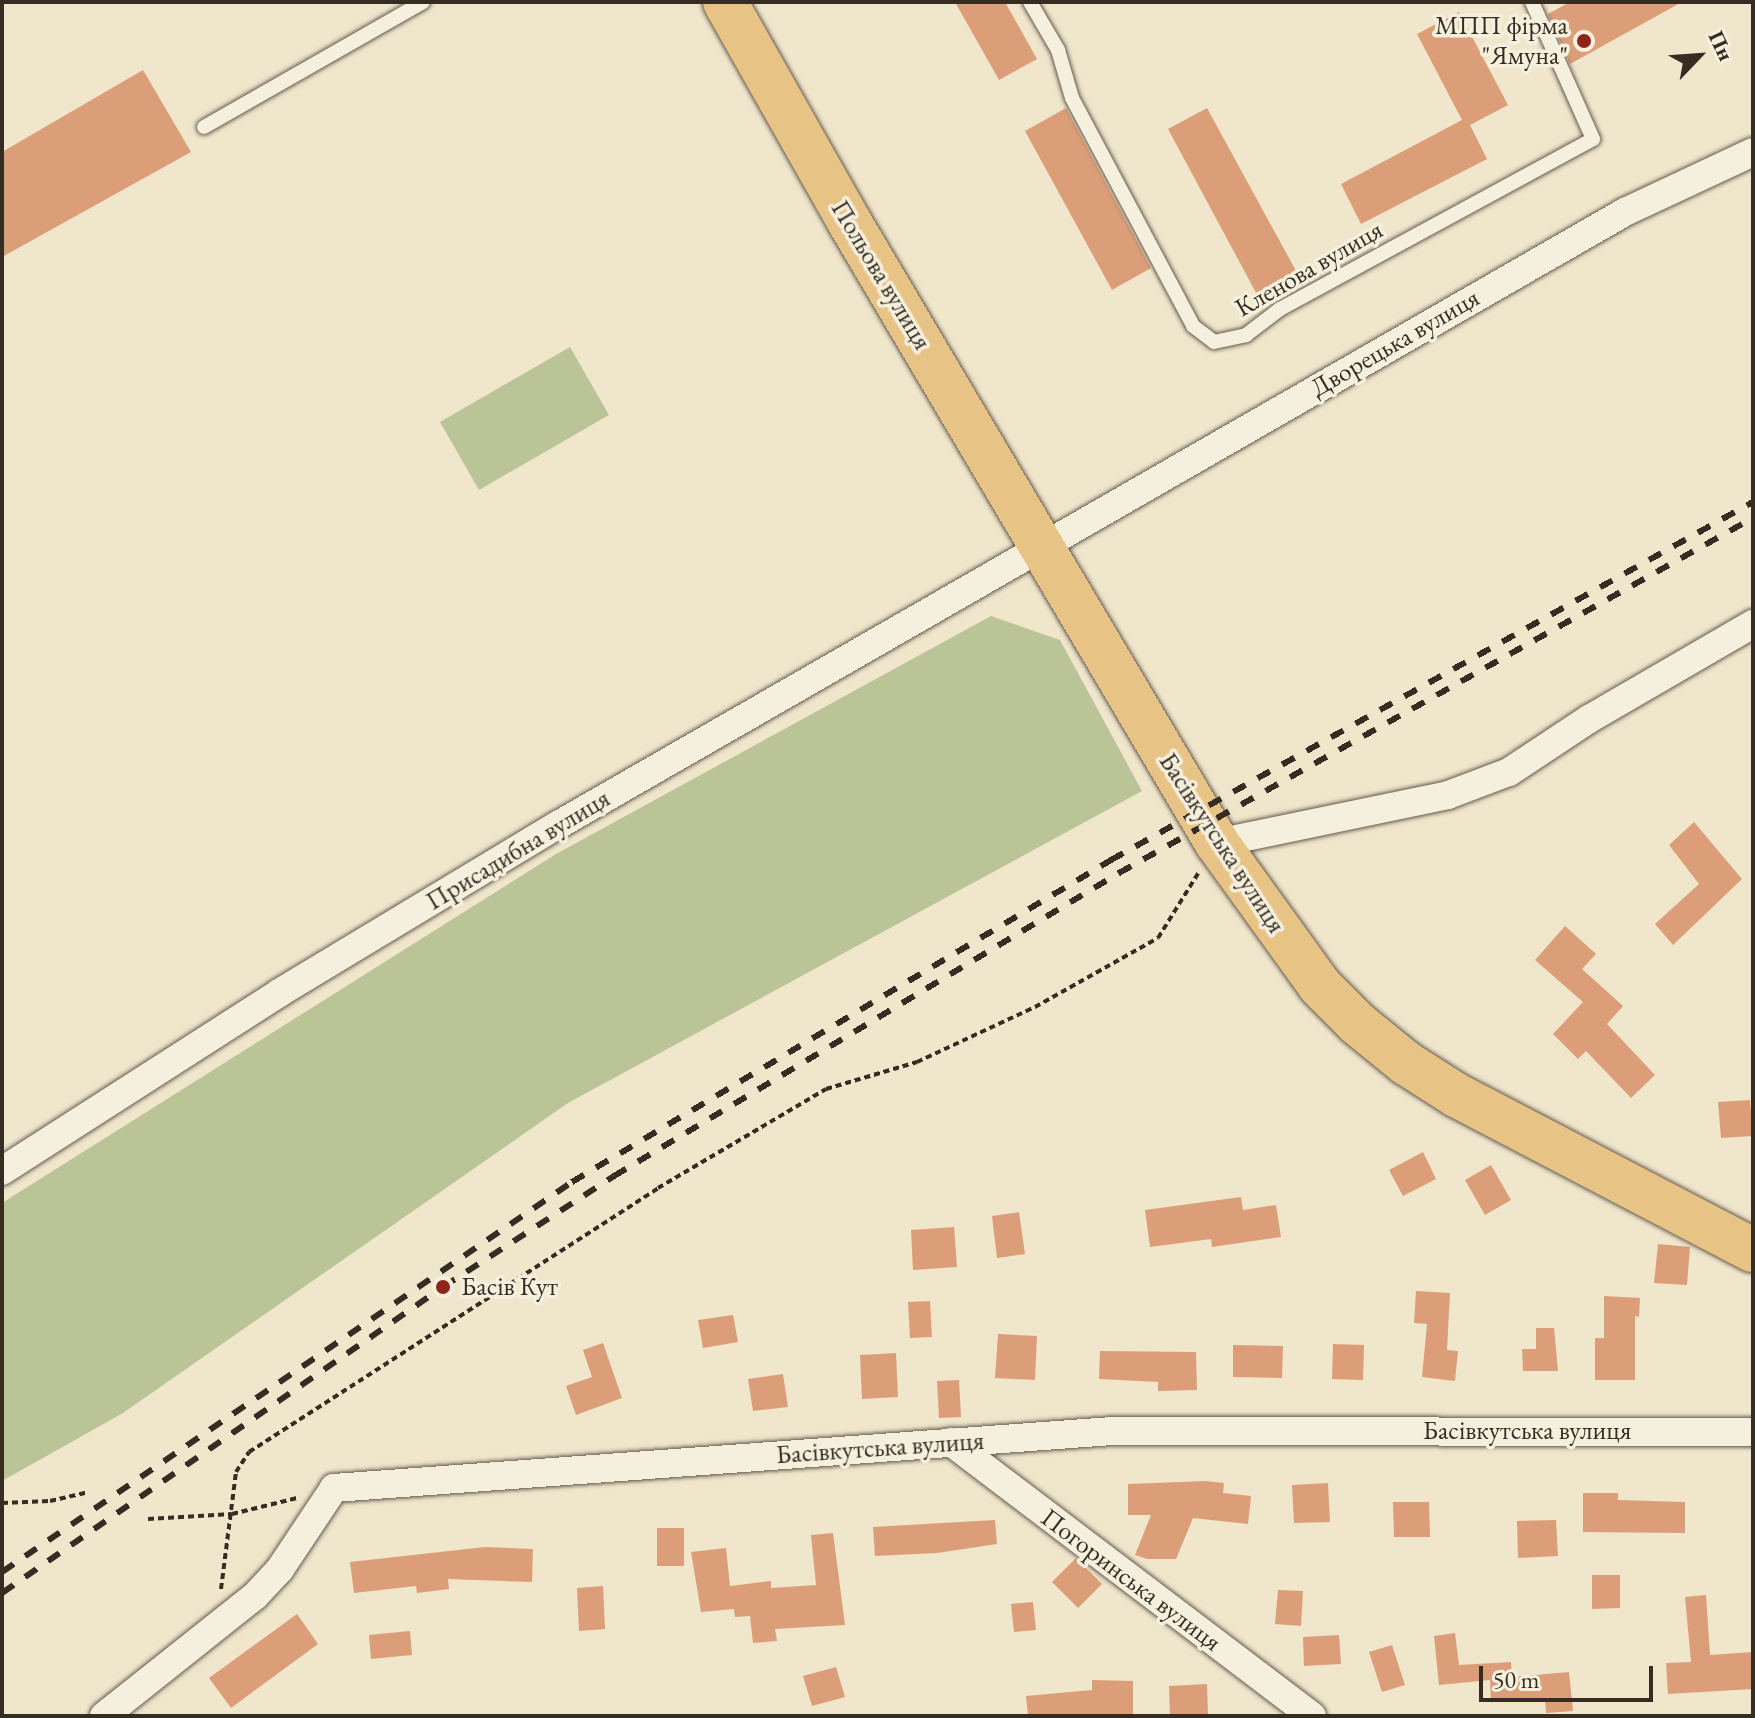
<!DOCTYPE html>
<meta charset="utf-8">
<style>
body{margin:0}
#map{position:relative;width:1755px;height:1718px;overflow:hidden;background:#f0e6cc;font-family:"EB Garamond",serif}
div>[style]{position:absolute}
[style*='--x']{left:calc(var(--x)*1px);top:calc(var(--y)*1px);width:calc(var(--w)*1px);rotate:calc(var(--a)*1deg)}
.green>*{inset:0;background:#bac497}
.building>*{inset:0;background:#dc9e78}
.path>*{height:4px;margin-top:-2px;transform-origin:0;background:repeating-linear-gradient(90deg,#372c22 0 6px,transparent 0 10px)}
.roads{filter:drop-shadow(0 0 2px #655a4c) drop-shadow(0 0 2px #655a4c)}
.service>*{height:14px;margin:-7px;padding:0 7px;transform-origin:7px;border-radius:7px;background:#f5efde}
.minor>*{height:28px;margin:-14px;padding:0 14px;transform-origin:14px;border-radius:14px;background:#f5efde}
.primary>*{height:44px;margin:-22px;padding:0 22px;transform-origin:22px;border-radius:22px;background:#e8c386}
.rail>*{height:6px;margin-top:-3px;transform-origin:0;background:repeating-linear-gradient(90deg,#372c22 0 14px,transparent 0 28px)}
.dots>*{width:22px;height:22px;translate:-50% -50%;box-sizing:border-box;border:4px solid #f5efde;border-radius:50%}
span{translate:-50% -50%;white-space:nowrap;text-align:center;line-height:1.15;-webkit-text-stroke:7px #f5efde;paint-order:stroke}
.poi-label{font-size:26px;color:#372c22}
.right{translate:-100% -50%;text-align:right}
.left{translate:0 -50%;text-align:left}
.street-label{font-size:26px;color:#372c22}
.frame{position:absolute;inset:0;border:4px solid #372c22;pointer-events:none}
.north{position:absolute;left:1659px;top:16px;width:80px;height:80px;-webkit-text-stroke:6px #f5efde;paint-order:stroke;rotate:65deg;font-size:22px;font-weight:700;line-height:32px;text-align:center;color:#372c22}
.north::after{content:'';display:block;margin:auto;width:28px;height:36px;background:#372c22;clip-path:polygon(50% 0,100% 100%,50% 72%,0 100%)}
.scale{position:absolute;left:1479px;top:1666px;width:174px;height:36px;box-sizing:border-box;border:4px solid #372c22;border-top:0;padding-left:10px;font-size:24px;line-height:28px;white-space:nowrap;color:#372c22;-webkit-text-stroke:6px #f5efde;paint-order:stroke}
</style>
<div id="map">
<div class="green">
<div style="clip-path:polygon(570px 347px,609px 415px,479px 490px,440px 422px)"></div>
<div style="clip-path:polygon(991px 616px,1060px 640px,1142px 791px,568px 1103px,123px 1413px,2px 1481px,2px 1203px,556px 854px)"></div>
</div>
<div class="building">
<div style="clip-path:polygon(955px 2px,1005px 2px,1037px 59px,999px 80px)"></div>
<div style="clip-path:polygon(1570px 2px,1682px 2px,1570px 64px,1548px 14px)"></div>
<div style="clip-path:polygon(1459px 12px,1508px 105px,1470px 125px,1487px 159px,1361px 224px,1341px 184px,1462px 120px,1417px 34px)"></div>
<div style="clip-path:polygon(143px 70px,191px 152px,2px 257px,2px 152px)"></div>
<div style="clip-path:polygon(1066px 108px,1151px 268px,1112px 290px,1025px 131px)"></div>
<div style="clip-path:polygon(1207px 108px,1301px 280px,1261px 302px,1168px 129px)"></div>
<div style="clip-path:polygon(1694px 822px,1742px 879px,1673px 945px,1655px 924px,1699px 884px,1669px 845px)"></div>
<div style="clip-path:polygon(1565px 926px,1596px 954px,1582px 969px,1623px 1006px,1607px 1024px,1655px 1075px,1631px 1098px,1586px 1051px,1578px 1059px,1553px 1034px,1583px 1002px,1535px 960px)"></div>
<div style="clip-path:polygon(1750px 1100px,1753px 1136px,1721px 1138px,1718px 1102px)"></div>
<div style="clip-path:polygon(1423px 1152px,1436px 1179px,1403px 1196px,1389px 1170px)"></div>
<div style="clip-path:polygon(1491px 1165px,1511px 1200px,1485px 1215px,1465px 1180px)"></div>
<div style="clip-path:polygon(1241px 1197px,1243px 1210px,1276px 1205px,1281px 1237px,1212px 1247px,1211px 1239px,1150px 1247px,1145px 1210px)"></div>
<div style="clip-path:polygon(1019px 1212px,1025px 1254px,997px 1258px,992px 1216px)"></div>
<div style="clip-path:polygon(954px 1227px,957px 1267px,913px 1270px,911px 1230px)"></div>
<div style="clip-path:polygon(1658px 1244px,1690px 1247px,1687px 1285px,1654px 1283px)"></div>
<div style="clip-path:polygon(1416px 1291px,1450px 1293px,1447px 1350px,1458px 1351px,1455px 1381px,1422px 1377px,1427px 1324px,1414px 1323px)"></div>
<div style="clip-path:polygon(1604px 1296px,1640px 1298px,1639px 1317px,1635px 1316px,1635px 1380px,1595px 1380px,1595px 1338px,1604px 1338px)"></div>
<div style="clip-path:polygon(930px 1301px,932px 1337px,910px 1338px,908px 1302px)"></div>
<div style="clip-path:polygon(733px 1315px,738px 1342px,703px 1348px,698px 1320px)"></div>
<div style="clip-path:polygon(1536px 1328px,1554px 1328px,1558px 1371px,1523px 1371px,1522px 1349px,1536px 1349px)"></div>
<div style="clip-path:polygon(998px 1334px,1037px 1336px,1035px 1380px,995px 1378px)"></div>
<div style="clip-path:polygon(603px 1343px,622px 1398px,576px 1415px,566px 1386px,592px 1377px,583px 1350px)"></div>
<div style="clip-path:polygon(1333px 1344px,1364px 1345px,1363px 1380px,1332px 1379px)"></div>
<div style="clip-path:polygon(1233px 1345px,1283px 1346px,1282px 1378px,1233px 1377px)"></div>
<div style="clip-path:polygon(1100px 1351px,1196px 1352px,1197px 1390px,1158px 1391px,1158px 1382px,1099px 1379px)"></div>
<div style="clip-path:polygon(896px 1353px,898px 1397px,862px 1399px,860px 1355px)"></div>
<div style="clip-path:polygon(783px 1374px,788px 1407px,753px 1411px,748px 1379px)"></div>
<div style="clip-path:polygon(959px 1380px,961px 1417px,939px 1418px,937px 1381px)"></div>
<div style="clip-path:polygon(1206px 1481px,1224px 1483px,1223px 1493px,1251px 1496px,1248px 1524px,1193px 1518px,1176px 1559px,1147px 1559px,1135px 1555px,1151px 1515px,1128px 1515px,1128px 1484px)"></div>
<div style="clip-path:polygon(1328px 1483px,1330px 1522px,1294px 1523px,1292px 1485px)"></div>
<div style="clip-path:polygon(1583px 1493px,1618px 1493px,1618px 1500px,1685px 1502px,1685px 1533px,1583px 1532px)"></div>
<div style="clip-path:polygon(1393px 1502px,1429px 1502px,1430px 1537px,1394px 1537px)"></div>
<div style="clip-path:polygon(995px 1520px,997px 1544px,937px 1553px,875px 1556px,873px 1527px)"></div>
<div style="clip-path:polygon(1556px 1520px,1558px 1556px,1518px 1558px,1517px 1521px)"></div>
<div style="clip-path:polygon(657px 1528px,684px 1528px,684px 1566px,657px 1566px)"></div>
<div style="clip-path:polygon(833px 1533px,845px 1625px,775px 1629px,777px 1641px,753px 1643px,750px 1616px,735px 1617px,734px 1609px,701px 1612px,691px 1552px,726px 1548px,730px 1586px,771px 1581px,771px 1588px,816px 1585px,811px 1535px)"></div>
<div style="clip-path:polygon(485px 1547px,533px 1549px,532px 1582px,448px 1579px,449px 1589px,417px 1593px,416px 1586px,354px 1593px,350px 1562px)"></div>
<div style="clip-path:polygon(1076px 1558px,1102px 1584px,1078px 1608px,1052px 1582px)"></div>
<div style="clip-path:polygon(1592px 1575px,1620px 1575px,1620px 1608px,1592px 1609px)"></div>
<div style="clip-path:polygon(603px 1586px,605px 1629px,579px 1631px,577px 1588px)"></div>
<div style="clip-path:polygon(1278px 1590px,1303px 1591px,1301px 1626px,1275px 1624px)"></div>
<div style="clip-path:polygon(1706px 1595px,1710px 1655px,1753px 1652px,1753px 1689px,1668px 1694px,1666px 1663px,1691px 1662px,1685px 1597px)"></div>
<div style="clip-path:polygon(1033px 1602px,1036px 1630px,1014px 1632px,1011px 1604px)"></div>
<div style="clip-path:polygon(297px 1614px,318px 1644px,231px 1708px,209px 1678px)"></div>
<div style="clip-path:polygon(410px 1631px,412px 1655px,371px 1659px,369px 1635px)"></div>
<div style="clip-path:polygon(1455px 1633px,1459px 1665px,1511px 1662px,1512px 1677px,1569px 1672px,1573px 1711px,1546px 1713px,1545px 1699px,1491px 1702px,1490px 1680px,1439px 1685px,1434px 1636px)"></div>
<div style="clip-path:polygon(1339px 1635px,1341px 1664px,1304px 1666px,1303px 1637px)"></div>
<div style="clip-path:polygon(1392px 1645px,1405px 1685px,1382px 1692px,1369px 1652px)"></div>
<div style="clip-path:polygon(836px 1667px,845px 1697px,812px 1706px,803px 1676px)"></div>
<div style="clip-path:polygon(1092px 1680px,1133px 1681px,1133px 1716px,1028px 1716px,1026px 1696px,1092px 1690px)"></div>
<div style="clip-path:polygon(1207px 1684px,1208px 1716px,1170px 1716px,1169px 1686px)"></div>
</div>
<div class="path">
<div style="--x:2;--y:1503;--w:48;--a:-2.4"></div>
<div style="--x:50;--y:1501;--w:39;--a:-13"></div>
<div style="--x:148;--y:1519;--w:84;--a:-3.4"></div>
<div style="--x:232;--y:1514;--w:67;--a:-13.8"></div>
<div style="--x:221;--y:1589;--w:118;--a:-82.7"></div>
<div style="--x:236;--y:1472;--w:24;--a:-57"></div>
<div style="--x:249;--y:1452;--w:487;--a:-32.8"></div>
<div style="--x:658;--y:1188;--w:195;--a:-30.5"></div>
<div style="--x:826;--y:1089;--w:95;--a:-16.5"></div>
<div style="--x:917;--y:1062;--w:130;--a:-25"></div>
<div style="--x:1035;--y:1007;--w:141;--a:-29.3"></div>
<div style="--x:1158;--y:938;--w:78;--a:-58.2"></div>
</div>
<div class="roads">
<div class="service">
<div style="--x:1030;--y:2;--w:56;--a:59.7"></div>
<div style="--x:1058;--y:50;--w:50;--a:73.7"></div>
<div style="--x:1072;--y:98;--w:258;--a:62"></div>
<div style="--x:1193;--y:326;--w:26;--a:37"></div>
<div style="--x:1214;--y:342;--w:33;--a:-12"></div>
<div style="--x:1246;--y:335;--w:43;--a:-37.4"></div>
<div style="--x:1280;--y:309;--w:356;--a:-28.5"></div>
<div style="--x:1593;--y:139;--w:150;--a:-114"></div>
<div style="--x:204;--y:127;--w:252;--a:-29.7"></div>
</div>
<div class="minor">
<div style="--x:1217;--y:843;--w:236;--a:-11.7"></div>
<div style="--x:1448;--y:795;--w:65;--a:-20.7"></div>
<div style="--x:1509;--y:772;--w:96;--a:-33.5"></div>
<div style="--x:1589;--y:719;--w:190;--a:-30.1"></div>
<div style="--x:2;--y:1171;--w:329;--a:-32.7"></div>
<div style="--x:279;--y:993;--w:326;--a:-31.1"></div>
<div style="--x:558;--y:825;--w:1231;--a:-29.88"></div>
<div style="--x:1625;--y:212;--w:141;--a:-25.1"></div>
<div style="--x:951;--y:1442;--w:453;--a:37.2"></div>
<div style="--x:104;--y:1716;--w:193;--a:-38.5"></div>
<div style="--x:255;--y:1596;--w:37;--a:-47"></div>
<div style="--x:280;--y:1569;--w:97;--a:-56.3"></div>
<div style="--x:334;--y:1488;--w:780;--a:-4.19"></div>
<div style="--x:1112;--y:1431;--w:641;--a:0.09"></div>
</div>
<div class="primary">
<div style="--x:725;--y:2;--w:254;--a:60.5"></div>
<div style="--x:850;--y:223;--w:720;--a:59.38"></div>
<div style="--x:1217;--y:843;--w:176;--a:54.2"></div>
<div style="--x:1320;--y:986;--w:54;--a:45"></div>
<div style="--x:1358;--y:1024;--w:62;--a:39.1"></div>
<div style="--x:1406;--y:1063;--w:59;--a:32.6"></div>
<div style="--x:1456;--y:1095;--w:335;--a:27.6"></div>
</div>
</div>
<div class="rail">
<div style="--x:2;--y:1572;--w:691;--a:-34.38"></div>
<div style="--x:572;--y:1182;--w:628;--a:-30.85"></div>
<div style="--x:1111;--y:860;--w:735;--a:-29.15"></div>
<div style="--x:2;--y:1593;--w:537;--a:-34.76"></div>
<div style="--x:443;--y:1287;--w:204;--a:-33"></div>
<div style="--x:614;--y:1176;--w:589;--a:-30.96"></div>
<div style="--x:1119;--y:873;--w:727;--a:-29.25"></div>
</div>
<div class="dots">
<div style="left:1584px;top:41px;background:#8f2418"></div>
<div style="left:443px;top:1287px;background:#8f2418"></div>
</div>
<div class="poi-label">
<span class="right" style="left:1568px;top:41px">МПП фірма<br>"Ямуна"</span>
<span class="left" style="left:461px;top:1287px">Басів Кут</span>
</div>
<div class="street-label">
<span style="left:1309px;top:269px;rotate:-30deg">Кленова вулиця</span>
<span style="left:881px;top:275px;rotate:59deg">Польова вулиця</span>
<span style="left:1395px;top:343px;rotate:-30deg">Дворецька вулиця</span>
<span style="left:1222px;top:843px;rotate:57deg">Басівкутська вулиця</span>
<span style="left:518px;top:850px;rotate:-31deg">Присадибна вулиця</span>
<span style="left:1527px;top:1431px">Басівкутська вулиця</span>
<span style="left:880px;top:1448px;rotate:-4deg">Басівкутська вулиця</span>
<span style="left:1131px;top:1580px;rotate:37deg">Погоринська вулиця</span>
</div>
<div class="frame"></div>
<div class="north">Пн</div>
<div class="scale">50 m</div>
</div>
